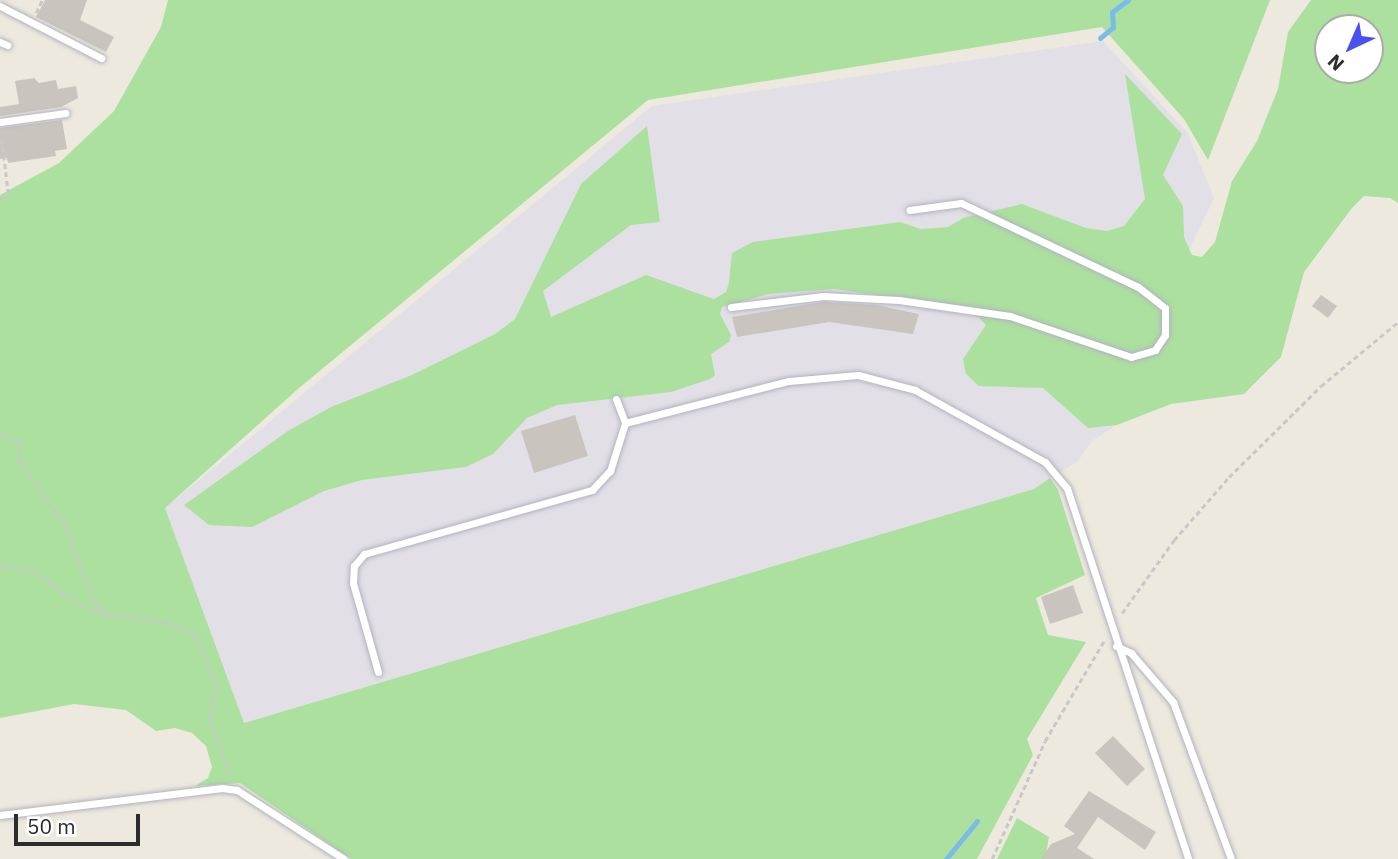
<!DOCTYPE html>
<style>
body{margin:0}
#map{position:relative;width:1398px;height:859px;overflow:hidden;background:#ede9df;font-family:"IBM Plex Sans",sans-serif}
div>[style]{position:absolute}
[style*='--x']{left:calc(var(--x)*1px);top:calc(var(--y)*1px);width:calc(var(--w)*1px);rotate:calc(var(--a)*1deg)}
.industrial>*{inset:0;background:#e2dfe6}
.green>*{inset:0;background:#ace09f}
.stream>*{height:5px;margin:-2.5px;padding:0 2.5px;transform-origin:2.5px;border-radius:2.5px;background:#79bce8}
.building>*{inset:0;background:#c9c5be}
.path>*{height:2.5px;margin-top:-1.25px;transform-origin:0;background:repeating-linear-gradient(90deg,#c8c8c8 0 5px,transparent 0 8.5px)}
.roads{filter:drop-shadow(0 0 2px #b2b3bf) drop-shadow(0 0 2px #b2b3bf)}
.lane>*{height:7px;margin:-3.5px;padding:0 3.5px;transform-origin:3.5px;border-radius:3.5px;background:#fff}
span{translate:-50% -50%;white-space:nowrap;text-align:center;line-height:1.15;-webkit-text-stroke:5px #fff;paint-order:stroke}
.north{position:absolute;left:1314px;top:14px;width:70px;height:70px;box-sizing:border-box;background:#fff;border:2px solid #ababab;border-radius:50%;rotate:224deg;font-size:19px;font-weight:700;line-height:28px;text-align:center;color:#2c2c2c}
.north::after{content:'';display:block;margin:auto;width:24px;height:32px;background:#4952f0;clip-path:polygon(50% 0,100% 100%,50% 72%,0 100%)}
.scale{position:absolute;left:14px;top:814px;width:126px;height:32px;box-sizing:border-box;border:4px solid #2c2c2c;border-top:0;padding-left:9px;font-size:21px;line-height:24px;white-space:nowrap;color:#2c2c2c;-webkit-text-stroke:5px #fff;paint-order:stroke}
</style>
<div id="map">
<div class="industrial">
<div style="clip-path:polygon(1103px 41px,1187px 132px,1214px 198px,1186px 256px,1181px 382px,1092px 441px,1078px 461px,1034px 489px,244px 723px,165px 508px,652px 106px)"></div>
</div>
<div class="green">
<div style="clip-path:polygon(168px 0,1270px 0,1208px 160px,1184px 119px,1102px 27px,648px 100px,299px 388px,165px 508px,244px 723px,1034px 489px,1050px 478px,1058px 490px,1085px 575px,1036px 598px,1048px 635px,1086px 642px,1027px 739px,1033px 755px,977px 859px,351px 859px,240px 783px,195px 786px,208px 778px,212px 767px,206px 746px,192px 733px,175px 728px,156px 731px,126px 710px,74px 704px,0 718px,0 195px,59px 163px,114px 111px,161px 27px)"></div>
<div style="clip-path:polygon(evenodd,1311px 0,1398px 0,1398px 203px,1390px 198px,1364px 196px,1352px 208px,1304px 272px,1281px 357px,1244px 394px,1171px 404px,1117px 425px,1088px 428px,1043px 388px,979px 386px,966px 374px,963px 359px,986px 325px,969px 308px,834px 289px,768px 294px,722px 307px,720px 314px,731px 335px,729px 342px,711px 354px,715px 375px,710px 379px,671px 392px,557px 405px,527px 418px,493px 454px,466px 467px,362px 480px,324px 491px,252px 527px,209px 525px,184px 505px,288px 431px,331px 407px,412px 375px,495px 334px,515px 319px,581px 184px,647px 126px,660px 222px,631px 225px,543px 291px,551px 317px,646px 275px,714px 299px,726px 292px,729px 283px,732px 253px,753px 242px,900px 222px,921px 229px,948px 227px,963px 218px,1022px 204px,1086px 228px,1107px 231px,1124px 226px,1145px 199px,1125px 74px,1182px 134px,1163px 175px,1183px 206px,1184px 237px,1192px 255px,1202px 257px,1215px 242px,1232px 181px,1257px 141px,1278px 89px,1288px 32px,1311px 0,1328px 28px,1370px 28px,1370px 70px,1328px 70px,1328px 28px)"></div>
<div style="clip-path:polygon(1017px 818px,1049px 837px,1045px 859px,997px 859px)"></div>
</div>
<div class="stream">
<div style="--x:1100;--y:38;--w:17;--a:-40"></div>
<div style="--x:1113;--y:27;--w:15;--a:-94"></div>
<div style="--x:1112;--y:12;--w:20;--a:-37"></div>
<div style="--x:946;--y:859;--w:49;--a:-50.8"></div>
</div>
<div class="building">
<div style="clip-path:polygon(45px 0,87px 0,80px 20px,114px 37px,106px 52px,36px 17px)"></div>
<div style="clip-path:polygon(34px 78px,39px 83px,56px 80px,58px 89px,76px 86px,78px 98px,61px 107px,0 116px,0 107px,19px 104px,15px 81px)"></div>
<div style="clip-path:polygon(62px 120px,67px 149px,55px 151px,56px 156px,8px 163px,7px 158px,0 159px,0 128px)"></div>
<div style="clip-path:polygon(1321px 295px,1337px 306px,1328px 318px,1312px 306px)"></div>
<div style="clip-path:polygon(823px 302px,876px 305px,919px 314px,913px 334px,829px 322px,737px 337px,732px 317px)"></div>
<div style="clip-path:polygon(575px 415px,588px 456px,534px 473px,521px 431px)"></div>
<div style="clip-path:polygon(1073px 585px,1083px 613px,1050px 624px,1041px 597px)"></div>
<div style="clip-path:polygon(1113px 736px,1145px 769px,1127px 786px,1095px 753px)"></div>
<div style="clip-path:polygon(1089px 791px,1156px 832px,1145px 850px,1098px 817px,1077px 848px,1094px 859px,1041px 859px,1051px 844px,1075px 834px,1064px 826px)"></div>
</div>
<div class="path">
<div style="--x:36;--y:13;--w:14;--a:-65"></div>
<div style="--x:0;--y:200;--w:10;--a:-37"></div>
<div style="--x:8;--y:194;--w:60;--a:-96.7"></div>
<div style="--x:0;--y:434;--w:21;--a:17"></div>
<div style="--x:20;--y:440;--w:20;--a:93"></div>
<div style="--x:19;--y:460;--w:80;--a:54.7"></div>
<div style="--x:65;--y:525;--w:86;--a:68.8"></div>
<div style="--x:96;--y:605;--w:17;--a:31"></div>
<div style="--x:111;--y:614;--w:55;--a:8.4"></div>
<div style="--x:165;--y:622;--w:32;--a:22"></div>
<div style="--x:195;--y:634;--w:51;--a:66.9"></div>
<div style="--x:215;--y:681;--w:41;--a:97"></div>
<div style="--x:210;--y:722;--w:59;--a:68.2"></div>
<div style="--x:0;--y:566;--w:33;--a:7"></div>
<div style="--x:33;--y:570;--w:68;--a:36"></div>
<div style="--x:88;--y:610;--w:21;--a:11"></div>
<div style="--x:1122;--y:613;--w:90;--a:-54.5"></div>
<div style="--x:1174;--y:540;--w:84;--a:-48.9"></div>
<div style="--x:1229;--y:477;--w:129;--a:-44.7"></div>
<div style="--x:1321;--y:386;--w:100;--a:-39.7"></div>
<div style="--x:992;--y:859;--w:129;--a:-65.8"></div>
<div style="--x:1045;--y:741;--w:118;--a:-59.5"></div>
</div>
<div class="roads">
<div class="lane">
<div style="--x:0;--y:6;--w:114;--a:27.2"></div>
<div style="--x:0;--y:42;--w:8;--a:23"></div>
<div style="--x:0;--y:122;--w:66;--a:-7.9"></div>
<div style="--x:731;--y:307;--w:93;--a:-6.8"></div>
<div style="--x:823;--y:296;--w:76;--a:3"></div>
<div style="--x:899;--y:300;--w:112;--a:8.2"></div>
<div style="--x:1010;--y:316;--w:128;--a:18.7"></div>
<div style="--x:1131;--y:357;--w:25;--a:-16"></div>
<div style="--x:1155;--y:350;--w:18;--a:-56"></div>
<div style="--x:1165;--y:335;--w:27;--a:-90"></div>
<div style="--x:1165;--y:308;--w:34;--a:-142"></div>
<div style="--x:1138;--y:287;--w:196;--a:-154.6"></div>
<div style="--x:961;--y:203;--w:52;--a:172.3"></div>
<div style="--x:616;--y:399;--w:26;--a:69"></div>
<div style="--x:625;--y:423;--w:169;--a:-14.4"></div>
<div style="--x:789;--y:381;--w:69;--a:-5"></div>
<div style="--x:858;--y:375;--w:59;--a:14.7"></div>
<div style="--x:915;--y:390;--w:149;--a:29"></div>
<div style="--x:1045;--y:462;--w:34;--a:50"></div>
<div style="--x:1067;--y:488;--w:390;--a:71.9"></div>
<div style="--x:1116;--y:646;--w:17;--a:25"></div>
<div style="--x:1131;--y:653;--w:65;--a:49.4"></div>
<div style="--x:1173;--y:702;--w:167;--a:69.7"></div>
<div style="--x:378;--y:672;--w:92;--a:-105.7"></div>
<div style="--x:353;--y:583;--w:17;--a:-87"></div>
<div style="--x:354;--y:566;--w:16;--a:-50"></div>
<div style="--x:364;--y:554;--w:237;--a:-15.7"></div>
<div style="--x:592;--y:490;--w:26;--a:-47"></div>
<div style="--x:610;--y:471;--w:50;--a:-72.6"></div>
<div style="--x:0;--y:815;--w:224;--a:-6.9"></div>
<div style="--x:222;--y:788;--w:15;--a:8"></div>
<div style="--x:237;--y:790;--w:127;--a:32.8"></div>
</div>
</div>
<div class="north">N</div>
<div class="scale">50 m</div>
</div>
